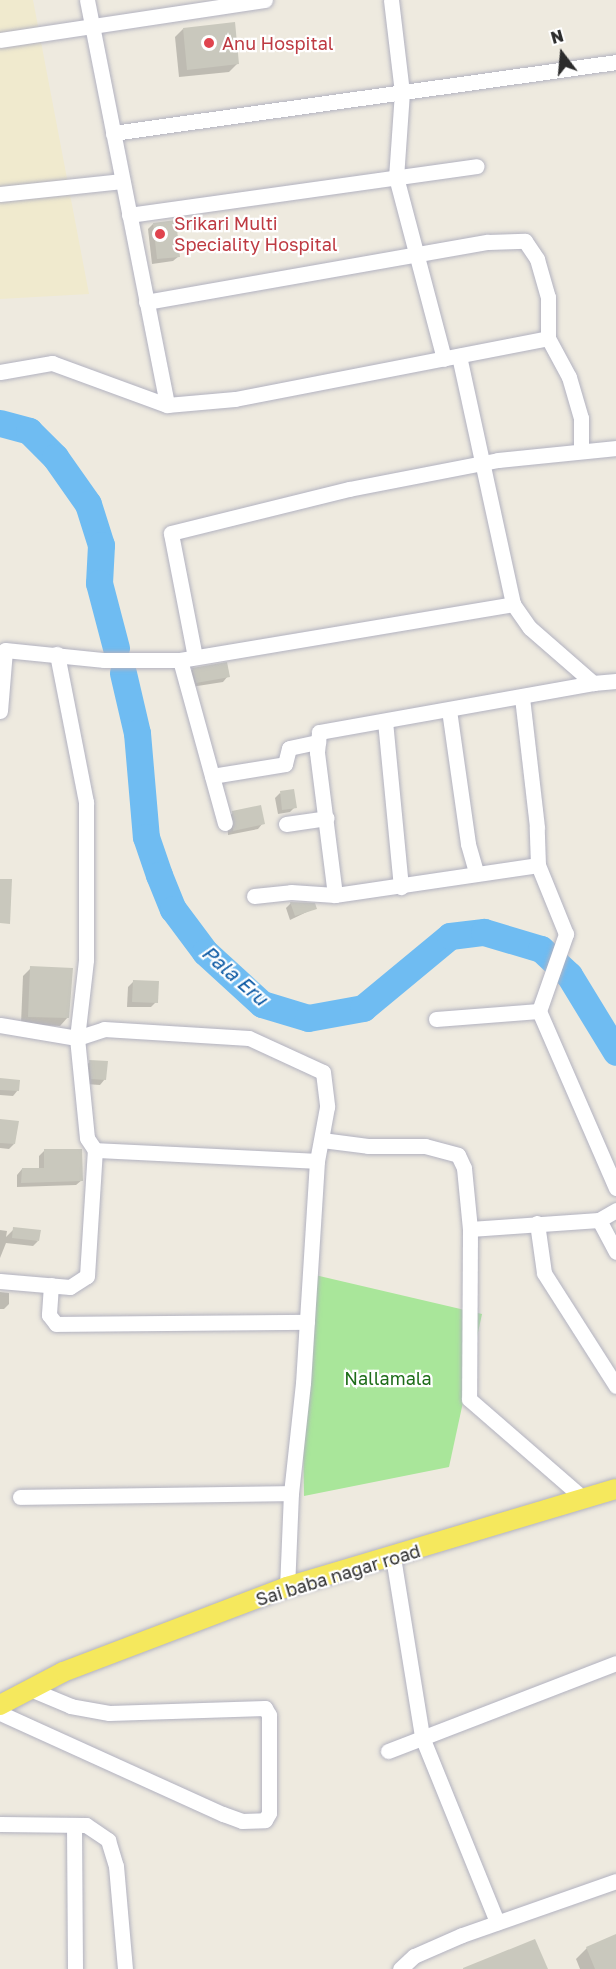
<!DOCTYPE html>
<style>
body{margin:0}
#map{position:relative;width:616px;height:1969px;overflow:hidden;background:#eeeadf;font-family:"Golos Text",sans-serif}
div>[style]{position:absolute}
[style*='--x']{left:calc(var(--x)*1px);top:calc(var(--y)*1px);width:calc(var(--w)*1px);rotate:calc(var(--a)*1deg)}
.education>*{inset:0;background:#f0eace}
.green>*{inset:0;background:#a9e69a}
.shadow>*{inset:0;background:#0003}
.river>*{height:27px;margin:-13.5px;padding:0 13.5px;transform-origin:13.5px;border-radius:13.5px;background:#6fbcf2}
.building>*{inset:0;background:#c9c8bd}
.roads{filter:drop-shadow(0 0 2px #b2b2c0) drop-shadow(0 0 2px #b2b2c0)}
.minor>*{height:15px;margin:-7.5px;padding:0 7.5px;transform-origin:7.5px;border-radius:7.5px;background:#fff}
.major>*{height:20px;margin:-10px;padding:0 10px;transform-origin:10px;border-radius:10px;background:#f5e85d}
.dots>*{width:16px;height:16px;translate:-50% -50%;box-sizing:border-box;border:3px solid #fff;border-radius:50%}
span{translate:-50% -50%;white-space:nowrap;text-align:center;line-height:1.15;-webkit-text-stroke:4.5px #fff;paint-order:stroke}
.health-label{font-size:18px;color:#be3a42}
.left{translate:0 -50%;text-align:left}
.park-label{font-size:18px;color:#1e6d19}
.street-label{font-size:18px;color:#2c2c2c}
.water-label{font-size:20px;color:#0a58a3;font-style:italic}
.north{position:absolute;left:532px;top:24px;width:60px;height:60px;-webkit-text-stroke:4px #fff;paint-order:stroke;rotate:344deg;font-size:16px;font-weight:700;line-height:24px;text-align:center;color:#2c2c2c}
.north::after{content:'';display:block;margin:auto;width:21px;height:27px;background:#2c2c2c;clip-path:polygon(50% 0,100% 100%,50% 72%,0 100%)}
</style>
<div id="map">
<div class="education">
<div style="clip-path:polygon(0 0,33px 0,89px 294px,0 299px)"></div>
</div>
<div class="green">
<div style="clip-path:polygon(315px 1275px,482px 1314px,449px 1467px,304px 1496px,303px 1439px)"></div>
</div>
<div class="shadow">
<div style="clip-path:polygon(183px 29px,237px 64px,229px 72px,179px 77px,175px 37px)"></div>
<div style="clip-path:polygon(153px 224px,179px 256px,173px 261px,152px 264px,148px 229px)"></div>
<div style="clip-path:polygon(193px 669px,228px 676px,223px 682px,191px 687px,188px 674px)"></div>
<div style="clip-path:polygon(280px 793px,295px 807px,290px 812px,278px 814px,275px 798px)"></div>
<div style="clip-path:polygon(233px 813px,263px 823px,258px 829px,228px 835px,227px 818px)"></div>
<div style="clip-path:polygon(291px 903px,315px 908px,290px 920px,286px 908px)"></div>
<div style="clip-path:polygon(31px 968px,68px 1017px,60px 1026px,21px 1024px,23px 976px)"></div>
<div style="clip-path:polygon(133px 982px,156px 1002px,151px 1007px,127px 1007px,128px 987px)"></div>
<div style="clip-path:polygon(90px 1062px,105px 1079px,100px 1085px,86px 1084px,84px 1067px)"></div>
<div style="clip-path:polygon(0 1080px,18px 1090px,13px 1096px,0 1095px)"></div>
<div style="clip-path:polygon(0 1120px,14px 1144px,9px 1149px,0 1148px)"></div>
<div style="clip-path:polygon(44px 1151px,82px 1180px,76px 1185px,17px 1187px,17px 1175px,22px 1169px,39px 1170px,39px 1156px)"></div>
<div style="clip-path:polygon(14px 1229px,38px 1241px,33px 1246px,6px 1243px,0 1258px,0 1230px,7px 1231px,6px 1237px)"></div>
<div style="clip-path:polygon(0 1292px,9px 1293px,9px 1304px,4px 1309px,0 1309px)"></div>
<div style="clip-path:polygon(616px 1936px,616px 1969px,580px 1969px,576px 1959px,587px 1948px)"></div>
</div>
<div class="river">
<div style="--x:0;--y:423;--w:30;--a:15"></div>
<div style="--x:29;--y:431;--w:37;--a:45"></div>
<div style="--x:55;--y:457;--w:57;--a:54.9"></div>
<div style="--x:88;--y:504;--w:43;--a:72.4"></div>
<div style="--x:101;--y:545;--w:38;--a:93"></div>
<div style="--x:99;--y:583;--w:67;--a:75.3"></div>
<div style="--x:123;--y:673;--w:62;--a:76.9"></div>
<div style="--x:137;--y:733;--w:104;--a:85.1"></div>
<div style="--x:146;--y:837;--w:40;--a:71.1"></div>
<div style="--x:159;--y:875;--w:37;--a:68"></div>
<div style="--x:173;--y:909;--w:54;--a:53.3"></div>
<div style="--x:205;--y:952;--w:77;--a:42.4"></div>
<div style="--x:262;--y:1004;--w:48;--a:16.9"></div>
<div style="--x:308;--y:1018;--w:56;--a:-10.3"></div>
<div style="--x:363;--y:1008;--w:113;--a:-39.6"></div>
<div style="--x:450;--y:936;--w:34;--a:-7"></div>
<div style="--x:484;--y:932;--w:59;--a:16.6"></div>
<div style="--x:541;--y:949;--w:38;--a:43"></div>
<div style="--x:569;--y:975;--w:90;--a:58.6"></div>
</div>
<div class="building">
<div style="clip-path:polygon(235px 22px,239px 64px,187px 70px,183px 28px)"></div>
<div style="clip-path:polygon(176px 220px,180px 257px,157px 259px,153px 223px)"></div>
<div style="clip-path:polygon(227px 662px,230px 677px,196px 683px,192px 668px)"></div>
<div style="clip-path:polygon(294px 789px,297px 808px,282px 810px,280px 791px)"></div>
<div style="clip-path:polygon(261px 805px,265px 824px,233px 831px,232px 811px)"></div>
<div style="clip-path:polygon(0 879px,12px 879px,10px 924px,0 923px)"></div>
<div style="clip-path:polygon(290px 902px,315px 903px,317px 909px,295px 916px)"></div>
<div style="clip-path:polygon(30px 966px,73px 968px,69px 1018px,28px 1017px)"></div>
<div style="clip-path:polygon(133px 980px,159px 981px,158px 1003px,132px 1002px)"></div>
<div style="clip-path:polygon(89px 1060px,108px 1061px,106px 1080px,91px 1079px)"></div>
<div style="clip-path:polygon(0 1078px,20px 1080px,19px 1091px,0 1090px)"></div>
<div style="clip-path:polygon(0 1119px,19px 1121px,15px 1144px,0 1143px)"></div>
<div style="clip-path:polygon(44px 1149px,82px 1149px,83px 1181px,21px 1183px,22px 1168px,44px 1168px)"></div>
<div style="clip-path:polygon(13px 1227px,41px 1230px,39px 1241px,12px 1238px)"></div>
<div style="clip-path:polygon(616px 1934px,616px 1969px,595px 1969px,586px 1947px)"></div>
<div style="clip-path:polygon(535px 1939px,548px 1969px,463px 1969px,463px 1968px)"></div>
</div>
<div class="roads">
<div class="minor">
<div style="--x:87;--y:0;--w:413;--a:78.8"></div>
<div style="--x:167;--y:405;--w:68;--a:-5"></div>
<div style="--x:235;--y:399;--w:319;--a:-11"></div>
<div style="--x:391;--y:0;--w:93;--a:83.2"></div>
<div style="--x:402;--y:92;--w:85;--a:94"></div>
<div style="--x:396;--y:177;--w:188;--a:75.2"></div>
<div style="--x:0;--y:40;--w:268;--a:-8.6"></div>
<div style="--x:113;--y:133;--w:508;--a:-8.03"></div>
<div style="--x:0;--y:194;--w:123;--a:-6.1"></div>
<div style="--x:129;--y:215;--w:351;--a:-8"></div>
<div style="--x:146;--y:302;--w:347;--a:-10"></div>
<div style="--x:488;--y:242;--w:37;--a:-2"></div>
<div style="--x:525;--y:241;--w:22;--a:56"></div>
<div style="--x:537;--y:259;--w:40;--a:74"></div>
<div style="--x:548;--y:297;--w:41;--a:90"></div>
<div style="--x:548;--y:338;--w:44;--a:61.7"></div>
<div style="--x:569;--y:377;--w:43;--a:73.7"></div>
<div style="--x:581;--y:418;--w:33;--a:90"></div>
<div style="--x:459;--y:356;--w:254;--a:77.7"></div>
<div style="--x:0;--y:372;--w:53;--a:-9.8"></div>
<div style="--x:52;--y:363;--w:122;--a:20.1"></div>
<div style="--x:195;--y:657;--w:126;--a:-101"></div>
<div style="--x:171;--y:533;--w:183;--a:-13.9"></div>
<div style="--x:349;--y:489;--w:152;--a:-11"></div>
<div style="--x:498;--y:460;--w:119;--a:-5.8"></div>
<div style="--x:180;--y:660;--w:169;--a:74.6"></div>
<div style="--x:449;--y:710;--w:135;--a:81.9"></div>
<div style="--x:468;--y:844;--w:29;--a:74"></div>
<div style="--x:0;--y:711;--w:61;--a:-85.3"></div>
<div style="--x:5;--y:650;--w:100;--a:5.8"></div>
<div style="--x:104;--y:660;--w:76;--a:0"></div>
<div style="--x:180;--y:660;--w:338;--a:-9.5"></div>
<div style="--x:513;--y:604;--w:29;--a:55"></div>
<div style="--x:530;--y:628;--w:84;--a:41.1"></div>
<div style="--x:593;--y:683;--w:23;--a:-5"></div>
<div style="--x:385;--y:721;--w:167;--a:84.5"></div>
<div style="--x:212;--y:776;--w:74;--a:-9.3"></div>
<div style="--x:285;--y:764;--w:16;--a:-76"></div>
<div style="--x:289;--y:748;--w:30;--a:-12"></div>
<div style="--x:286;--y:824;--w:41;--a:-8.3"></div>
<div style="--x:335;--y:895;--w:144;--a:-97.2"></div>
<div style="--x:317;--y:752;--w:20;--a:-84"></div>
<div style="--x:319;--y:732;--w:278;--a:-10.1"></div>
<div style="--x:254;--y:896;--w:37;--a:-6"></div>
<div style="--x:291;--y:892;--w:44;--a:3.9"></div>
<div style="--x:335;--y:895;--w:205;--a:-8.4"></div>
<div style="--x:539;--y:1011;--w:193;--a:66.5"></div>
<div style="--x:436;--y:1019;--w:103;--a:-4.4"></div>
<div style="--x:539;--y:1011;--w:82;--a:-70.7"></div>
<div style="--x:566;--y:934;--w:74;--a:-112.1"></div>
<div style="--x:538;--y:865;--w:38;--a:-92"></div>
<div style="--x:537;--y:827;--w:130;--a:-96.6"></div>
<div style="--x:0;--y:1025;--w:78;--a:9.6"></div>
<div style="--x:77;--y:1038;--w:28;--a:-18"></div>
<div style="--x:104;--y:1029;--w:145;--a:3.6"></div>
<div style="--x:249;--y:1038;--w:81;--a:24.7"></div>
<div style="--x:323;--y:1072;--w:35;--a:83"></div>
<div style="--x:327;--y:1107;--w:55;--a:100.5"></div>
<div style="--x:317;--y:1161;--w:222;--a:93.6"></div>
<div style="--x:303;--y:1383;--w:111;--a:96.2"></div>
<div style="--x:291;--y:1493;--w:94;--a:92.4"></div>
<div style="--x:322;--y:1140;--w:46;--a:7.4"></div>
<div style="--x:368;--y:1146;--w:57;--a:0"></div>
<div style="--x:425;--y:1146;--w:34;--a:15"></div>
<div style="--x:458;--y:1155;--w:14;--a:65"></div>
<div style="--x:464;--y:1168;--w:61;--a:84.4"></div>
<div style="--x:470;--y:1229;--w:170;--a:90.3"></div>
<div style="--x:469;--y:1399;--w:152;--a:41"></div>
<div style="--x:95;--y:1150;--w:222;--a:2.8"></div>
<div style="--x:599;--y:1220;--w:20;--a:-30"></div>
<div style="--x:537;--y:1223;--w:50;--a:82"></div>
<div style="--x:544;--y:1273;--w:134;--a:57.5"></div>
<div style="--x:470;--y:1229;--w:129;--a:-4"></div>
<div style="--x:599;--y:1220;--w:36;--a:62"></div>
<div style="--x:0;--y:1281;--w:70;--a:4.9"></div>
<div style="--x:70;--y:1287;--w:20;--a:-33"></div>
<div style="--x:87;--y:1276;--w:126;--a:-86.4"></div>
<div style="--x:95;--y:1150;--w:14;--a:-124"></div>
<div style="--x:87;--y:1138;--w:100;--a:-95.7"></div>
<div style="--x:77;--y:1038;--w:79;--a:-83.4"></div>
<div style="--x:86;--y:960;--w:158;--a:-90"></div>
<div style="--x:86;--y:802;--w:151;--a:-101.1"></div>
<div style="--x:51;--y:1285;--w:30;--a:94"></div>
<div style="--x:49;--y:1315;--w:11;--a:52"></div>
<div style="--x:56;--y:1324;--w:251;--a:-0.5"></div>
<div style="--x:20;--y:1497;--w:271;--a:-0.8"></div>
<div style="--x:393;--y:1557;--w:182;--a:80.8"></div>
<div style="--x:422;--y:1737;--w:200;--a:67.9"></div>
<div style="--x:0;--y:1713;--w:245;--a:24.4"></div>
<div style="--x:223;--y:1814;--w:20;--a:20"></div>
<div style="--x:242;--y:1821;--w:23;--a:-2"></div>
<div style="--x:265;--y:1820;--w:8;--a:-60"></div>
<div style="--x:269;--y:1813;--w:98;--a:-90"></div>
<div style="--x:269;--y:1715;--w:8;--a:-120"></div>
<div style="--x:265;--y:1708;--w:156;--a:178.2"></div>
<div style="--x:109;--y:1713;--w:39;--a:-170"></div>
<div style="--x:71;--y:1706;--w:44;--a:-157.5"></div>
<div style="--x:388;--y:1751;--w:244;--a:-21.1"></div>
<div style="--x:0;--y:1824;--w:86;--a:0.7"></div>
<div style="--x:86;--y:1825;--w:27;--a:34"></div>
<div style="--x:108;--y:1840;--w:27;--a:73"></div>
<div style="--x:116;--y:1866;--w:103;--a:85"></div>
<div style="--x:74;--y:1825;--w:144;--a:89.6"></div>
<div style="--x:400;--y:1969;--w:19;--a:-43"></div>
<div style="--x:414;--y:1956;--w:52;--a:-23.6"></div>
<div style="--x:462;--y:1935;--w:163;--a:-19.3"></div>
</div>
<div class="major">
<div style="--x:0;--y:1705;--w:71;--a:-27.6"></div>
<div style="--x:63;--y:1672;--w:240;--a:-20.8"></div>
<div style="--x:287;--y:1587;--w:343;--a:-16.6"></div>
</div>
</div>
<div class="dots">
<div style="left:209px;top:43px;background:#e0444e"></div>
<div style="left:160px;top:234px;background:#e0444e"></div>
</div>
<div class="health-label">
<span class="left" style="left:222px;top:43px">Anu Hospital</span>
<span class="left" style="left:174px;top:234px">Srikari Multi<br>Speciality Hospital</span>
</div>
<div class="park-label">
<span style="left:388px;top:1378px">Nallamala</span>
</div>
<div class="street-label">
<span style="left:338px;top:1575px;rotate:-17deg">Sai baba nagar road</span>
</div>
<div class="water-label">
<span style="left:235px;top:975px;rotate:41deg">Pala Eru</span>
</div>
<div class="north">N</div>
</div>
